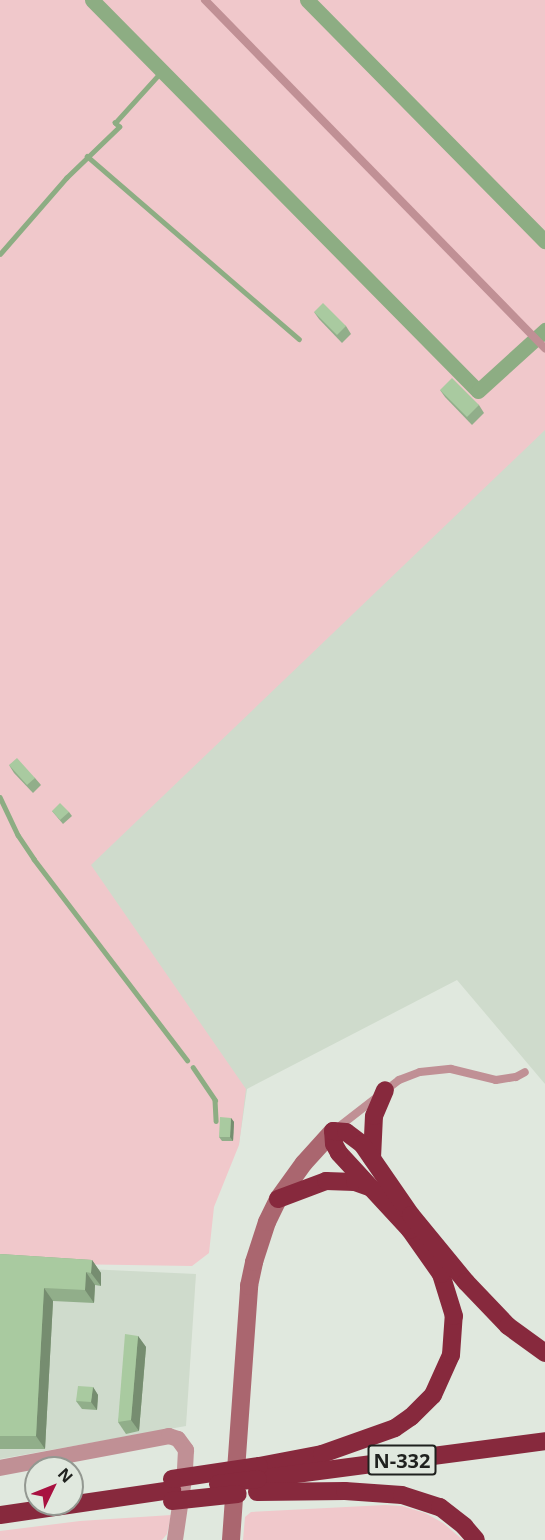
<!DOCTYPE html>
<style>
body{margin:0}
#map{position:relative;width:545px;height:1540px;overflow:hidden;background:#e0e8de;font-family:"Noto Sans",sans-serif}
div>[style]{position:absolute}
[style*='--x']{left:calc(var(--x)*1px);top:calc(var(--y)*1px);width:calc(var(--w)*1px);rotate:calc(var(--a)*1deg)}
.built>*{inset:0;background:#cfdbcc}
.green>*{inset:0;background:#f0c8cb}
.stream>*{height:4.5px;margin:-2.25px;padding:0 2.25px;transform-origin:2.25px;border-radius:2.25px;background:#8dad83}
.canal>*{height:15px;margin:-7.5px;padding:0 7.5px;transform-origin:7.5px;border-radius:7.5px;background:#8dad83}
.lane>*{height:8px;margin:-4px;padding:0 4px;transform-origin:4px;border-radius:4px;background:#c09095}
.street>*{height:16px;margin:-8px;padding:0 8px;transform-origin:8px;border-radius:8px;background:#c09095}
.secondary>*{height:18px;margin:-9px;padding:0 9px;transform-origin:9px;border-radius:9px;background:#aa666f}
.highway>*{height:18px;margin:-9px;padding:0 9px;transform-origin:9px;border-radius:9px;background:#87293d}
.highway-bridge>*{height:18px;margin:-9px;padding:0 9px;transform-origin:9px;border-radius:9px;background:#87293d}
.wall>*{inset:0;background:#91ae8a}
.shaded-wall>*{inset:0;background:#768d70}
.building>*{inset:0;background:#a9caa0}
span{translate:-50% -50%;white-space:nowrap;text-align:center;line-height:1.15;-webkit-text-stroke:6px #e0e8de;paint-order:stroke}
.shield-label span{padding:2px 4px;background:#e0e8de;border:2px solid;border-radius:4px;-webkit-text-stroke-width:0}
.shield-label{font-size:20px;color:#1f211e;font-weight:700}
.north{position:absolute;left:24px;top:1456px;width:60px;height:60px;box-sizing:border-box;background:#e0e8de;border:2px solid #939891;border-radius:50%;rotate:47deg;font-size:16px;font-weight:700;line-height:24px;text-align:center;color:#1f211e}
.north::after{content:'';display:block;margin:auto;width:21px;height:27px;background:#a81140;clip-path:polygon(50% 0,100% 100%,50% 72%,0 100%)}
</style>
<div id="map">
<div class="built">
<div style="clip-path:polygon(0 0,545px 0,545px 1084px,457px 980px,247px 1089px,239px 1144px,70px 911px)"></div>
<div style="clip-path:polygon(0 1265px,196px 1274px,186px 1426px,0 1459px)"></div>
</div>
<div class="green">
<div style="clip-path:polygon(0 0,545px 0,545px 430px,91px 865px,246px 1089px,239px 1145px,214px 1207px,209px 1253px,192px 1266px,0 1263px)"></div>
<div style="clip-path:polygon(385px 1505px,402px 1506px,425px 1513px,443px 1523px,463px 1540px,243px 1540px,245px 1517px,251px 1512px)"></div>
<div style="clip-path:polygon(171px 1515px,167px 1534px,162px 1540px,0 1540px,0 1531px,80px 1521px)"></div>
</div>
<div class="stream">
<div style="--x:87;--y:156;--w:280;--a:40.8"></div>
<div style="--x:0;--y:254;--w:101;--a:-49"></div>
<div style="--x:66;--y:178;--w:74;--a:-43.9"></div>
<div style="--x:119;--y:127;--w:6;--a:-135"></div>
<div style="--x:115;--y:123;--w:70;--a:-47.9"></div>
<div style="--x:0;--y:797;--w:42;--a:64.7"></div>
<div style="--x:18;--y:835;--w:29;--a:56"></div>
<div style="--x:34;--y:859;--w:253;--a:52.7"></div>
<div style="--x:193;--y:1067;--w:40;--a:56"></div>
<div style="--x:215;--y:1100;--w:21;--a:87"></div>
</div>
<div class="canal">
<div style="--x:92;--y:0;--w:549;--a:45.37"></div>
<div style="--x:478;--y:391;--w:91;--a:-42.3"></div>
<div style="--x:307;--y:0;--w:339;--a:45.4"></div>
</div>
<div class="lane">
<div style="--x:205;--y:0;--w:487;--a:45.7"></div>
<div style="--x:336;--y:1129;--w:80;--a:-37.9"></div>
<div style="--x:399;--y:1080;--w:22;--a:-21"></div>
<div style="--x:420;--y:1072;--w:31;--a:-6"></div>
<div style="--x:451;--y:1069;--w:46;--a:13.7"></div>
<div style="--x:496;--y:1080;--w:20;--a:-9"></div>
<div style="--x:516;--y:1077;--w:10;--a:-29"></div>
</div>
<div class="street">
<div style="--x:0;--y:1468;--w:172;--a:-10.7"></div>
<div style="--x:169;--y:1436;--w:9;--a:18"></div>
<div style="--x:178;--y:1439;--w:14;--a:54"></div>
<div style="--x:186;--y:1450;--w:22;--a:93"></div>
<div style="--x:185;--y:1472;--w:69;--a:98.4"></div>
</div>
<div class="secondary">
<div style="--x:231;--y:1540;--w:255;--a:-85.9"></div>
<div style="--x:249;--y:1286;--w:25;--a:-78"></div>
<div style="--x:254;--y:1262;--w:42;--a:-72"></div>
<div style="--x:267;--y:1222;--w:25;--a:-64"></div>
<div style="--x:278;--y:1199;--w:44;--a:-54.2"></div>
<div style="--x:304;--y:1163;--w:43;--a:-47.8"></div>
</div>
<div class="highway">
<div style="--x:372;--y:1158;--w:42;--a:-87.3"></div>
<div style="--x:374;--y:1116;--w:28;--a:-67"></div>
<div style="--x:278;--y:1199;--w:51;--a:-20.6"></div>
<div style="--x:326;--y:1181;--w:29;--a:2"></div>
<div style="--x:355;--y:1182;--w:15;--a:20"></div>
<div style="--x:259;--y:1466;--w:64;--a:-10.8"></div>
<div style="--x:322;--y:1454;--w:77;--a:-19.6"></div>
<div style="--x:395;--y:1428;--w:19;--a:-35"></div>
<div style="--x:411;--y:1417;--w:31;--a:-45"></div>
<div style="--x:433;--y:1395;--w:44;--a:-65.8"></div>
<div style="--x:451;--y:1355;--w:39;--a:-86"></div>
<div style="--x:454;--y:1316;--w:44;--a:-107.2"></div>
<div style="--x:441;--y:1274;--w:54;--a:-125.2"></div>
<div style="--x:410;--y:1230;--w:105;--a:-132.7"></div>
<div style="--x:339;--y:1153;--w:10;--a:-119"></div>
<div style="--x:334;--y:1144;--w:13;--a:-94"></div>
<div style="--x:333;--y:1131;--w:13;--a:4"></div>
<div style="--x:346;--y:1132;--w:20;--a:37"></div>
<div style="--x:362;--y:1144;--w:86;--a:55.4"></div>
<div style="--x:411;--y:1215;--w:87;--a:50.6"></div>
<div style="--x:466;--y:1282;--w:61;--a:46.3"></div>
<div style="--x:508;--y:1326;--w:46;--a:36.1"></div>
<div style="--x:258;--y:1479;--w:290;--a:-7.5"></div>
<div style="--x:257;--y:1492;--w:88;--a:-0.7"></div>
<div style="--x:345;--y:1491;--w:57;--a:4"></div>
<div style="--x:402;--y:1495;--w:40;--a:18"></div>
<div style="--x:440;--y:1507;--w:31;--a:38"></div>
<div style="--x:464;--y:1526;--w:18;--a:49"></div>
<div style="--x:0;--y:1515;--w:174;--a:-8.3"></div>
</div>
<div class="highway-bridge">
<div style="--x:172;--y:1479;--w:88;--a:-8.5"></div>
<div style="--x:218;--y:1484;--w:40;--a:-7.1"></div>
<div style="--x:172;--y:1501;--w:66;--a:-6.1"></div>
</div>
<div class="wall">
<div style="clip-path:polygon(314px 312px,346px 326px,351px 334px,342px 343px,319px 319px)"></div>
<div style="clip-path:polygon(440px 390px,479px 405px,484px 413px,472px 425px,445px 397px)"></div>
<div style="clip-path:polygon(9px 765px,35px 778px,41px 785px,33px 793px,14px 773px)"></div>
<div style="clip-path:polygon(52px 811px,69px 812px,72px 816px,63px 824px)"></div>
<div style="clip-path:polygon(231px 1118px,234px 1122px,233px 1141px,222px 1141px,219px 1137px)"></div>
<div style="clip-path:polygon(0 1254px,92px 1260px,101px 1273px,101px 1286px,95px 1285px,94px 1303px,53px 1301px,45px 1449px,0 1449px)"></div>
<div style="clip-path:polygon(138px 1336px,146px 1347px,139px 1431px,126px 1434px,118px 1422px)"></div>
<div style="clip-path:polygon(93px 1387px,98px 1395px,97px 1410px,82px 1409px,76px 1401px)"></div>
</div>
<div class="shaded-wall">
<div style="clip-path:polygon(231px 1118px,234px 1122px,233px 1141px,230px 1137px)"></div>
<div style="clip-path:polygon(92px 1260px,101px 1273px,101px 1286px,91px 1273px)"></div>
<div style="clip-path:polygon(86px 1272px,95px 1285px,94px 1303px,85px 1290px)"></div>
<div style="clip-path:polygon(44px 1288px,53px 1301px,45px 1449px,36px 1436px)"></div>
<div style="clip-path:polygon(138px 1336px,146px 1347px,139px 1431px,131px 1420px)"></div>
<div style="clip-path:polygon(93px 1387px,98px 1395px,97px 1410px,91px 1402px)"></div>
</div>
<div class="building">
<div style="clip-path:polygon(323px 303px,346px 326px,337px 335px,314px 312px)"></div>
<div style="clip-path:polygon(452px 378px,479px 405px,467px 417px,440px 390px)"></div>
<div style="clip-path:polygon(17px 758px,35px 778px,27px 785px,9px 765px)"></div>
<div style="clip-path:polygon(60px 803px,69px 812px,60px 820px,52px 811px)"></div>
<div style="clip-path:polygon(220px 1117px,231px 1118px,230px 1137px,219px 1137px)"></div>
<div style="clip-path:polygon(0 1254px,92px 1260px,91px 1273px,86px 1272px,85px 1290px,44px 1288px,36px 1436px,0 1436px)"></div>
<div style="clip-path:polygon(125px 1334px,138px 1336px,131px 1420px,118px 1422px)"></div>
<div style="clip-path:polygon(78px 1386px,93px 1387px,91px 1402px,76px 1401px)"></div>
</div>
<div class="shield-label">
<span style="left:402px;top:1460px">N-332</span>
</div>
<div class="north">N</div>
</div>
